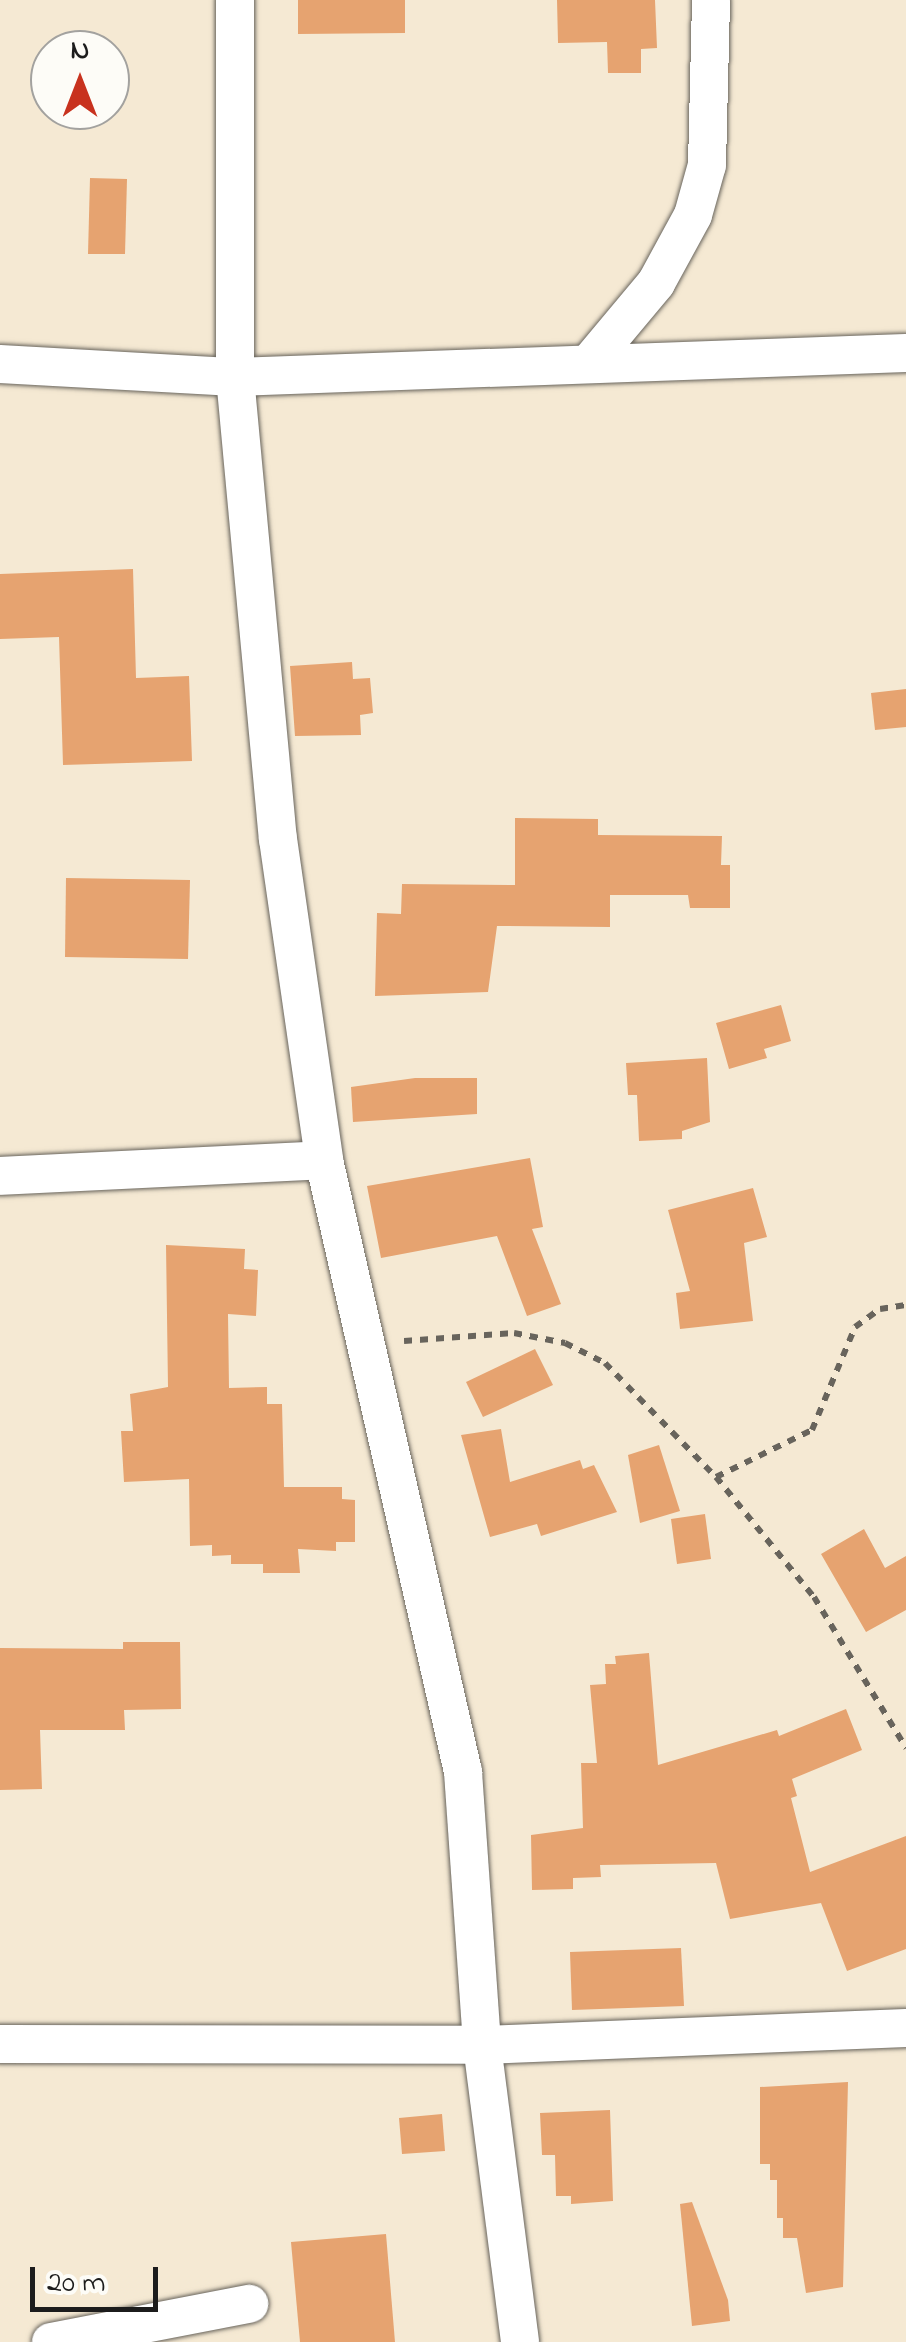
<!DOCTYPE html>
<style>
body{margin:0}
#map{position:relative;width:906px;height:2342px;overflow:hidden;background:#f5e9d3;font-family:"Indie Flower",sans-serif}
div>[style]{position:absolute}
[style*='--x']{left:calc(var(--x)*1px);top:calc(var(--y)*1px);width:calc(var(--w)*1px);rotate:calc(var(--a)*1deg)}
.building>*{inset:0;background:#e6a370}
.path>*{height:6px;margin-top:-3px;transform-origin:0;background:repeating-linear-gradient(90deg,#68645c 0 8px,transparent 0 16px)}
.roads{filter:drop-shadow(0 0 2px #68645c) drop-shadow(0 0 2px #68645c)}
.street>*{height:38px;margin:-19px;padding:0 19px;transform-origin:19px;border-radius:19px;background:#fff}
span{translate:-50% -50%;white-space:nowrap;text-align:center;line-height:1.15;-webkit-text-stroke:8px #fdfcf7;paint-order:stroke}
.north{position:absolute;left:30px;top:30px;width:100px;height:100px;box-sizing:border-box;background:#fdfcf7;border:2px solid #a3a29f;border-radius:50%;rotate:0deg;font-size:28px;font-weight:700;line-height:40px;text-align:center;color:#1c1c1c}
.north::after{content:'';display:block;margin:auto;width:35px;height:45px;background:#c8321e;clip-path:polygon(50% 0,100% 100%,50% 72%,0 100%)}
.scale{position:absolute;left:30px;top:2267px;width:128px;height:45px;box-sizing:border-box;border:5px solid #1c1c1c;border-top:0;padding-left:12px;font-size:30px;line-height:35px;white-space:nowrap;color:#1c1c1c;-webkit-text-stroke:8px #fdfcf7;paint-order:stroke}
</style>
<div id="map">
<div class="building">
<div style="clip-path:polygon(298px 0,405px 0,405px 33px,298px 34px)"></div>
<div style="clip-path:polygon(557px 0,655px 0,657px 48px,641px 49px,641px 73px,608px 73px,607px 42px,558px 43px)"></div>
<div style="clip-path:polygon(90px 178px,127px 179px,125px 254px,88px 254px)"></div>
<div style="clip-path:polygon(133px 569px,136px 678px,189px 676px,192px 761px,63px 765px,59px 637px,0 639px,0 574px)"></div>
<div style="clip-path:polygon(352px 662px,353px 679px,370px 678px,373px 713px,360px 715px,361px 735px,295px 736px,290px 666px)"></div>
<div style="clip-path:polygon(906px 689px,906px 727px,875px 730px,871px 693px)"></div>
<div style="clip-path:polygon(515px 818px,598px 819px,598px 835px,722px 836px,721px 865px,730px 865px,730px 908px,690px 908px,688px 895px,610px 895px,610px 927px,497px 926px,488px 992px,375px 996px,377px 913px,401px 914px,402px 884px,515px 885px)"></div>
<div style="clip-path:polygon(66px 878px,190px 880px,188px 959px,65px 957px)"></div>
<div style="clip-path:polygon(781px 1005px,791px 1041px,764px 1049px,767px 1058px,729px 1069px,716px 1023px)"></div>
<div style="clip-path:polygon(707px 1058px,710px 1122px,682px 1131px,682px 1139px,639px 1141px,637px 1095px,628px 1095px,626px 1063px)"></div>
<div style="clip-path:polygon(415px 1078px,477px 1078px,477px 1114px,353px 1122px,351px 1087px)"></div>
<div style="clip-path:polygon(530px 1158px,543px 1227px,532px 1229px,561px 1304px,527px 1316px,497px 1236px,381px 1258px,367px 1186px)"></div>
<div style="clip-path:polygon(753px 1188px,767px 1237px,744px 1243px,753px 1321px,680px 1329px,676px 1293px,690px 1291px,668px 1210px)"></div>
<div style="clip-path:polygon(166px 1245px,245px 1249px,244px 1269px,258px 1270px,256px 1316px,228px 1314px,229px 1388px,267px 1387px,267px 1404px,282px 1404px,284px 1487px,342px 1487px,342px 1499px,355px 1500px,355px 1542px,336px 1542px,336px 1551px,298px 1549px,300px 1573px,263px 1573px,263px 1564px,231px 1564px,231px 1555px,212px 1556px,212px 1545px,190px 1546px,189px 1479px,124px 1482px,121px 1431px,133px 1431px,130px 1394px,168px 1387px)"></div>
<div style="clip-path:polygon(535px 1349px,553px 1385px,483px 1417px,466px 1382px)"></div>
<div style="clip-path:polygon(501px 1429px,510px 1482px,580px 1460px,583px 1469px,594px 1465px,617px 1512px,541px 1536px,537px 1524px,490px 1537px,461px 1435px)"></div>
<div style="clip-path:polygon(659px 1445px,680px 1511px,640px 1523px,628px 1455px)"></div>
<div style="clip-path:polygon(705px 1514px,711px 1559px,677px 1564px,671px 1519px)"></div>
<div style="clip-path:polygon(864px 1529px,885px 1568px,906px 1556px,906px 1610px,866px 1632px,821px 1554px)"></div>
<div style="clip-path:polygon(123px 1642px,180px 1642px,181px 1709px,124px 1710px,125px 1730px,40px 1730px,42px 1789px,0 1790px,0 1648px,123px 1649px)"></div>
<div style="clip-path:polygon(649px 1653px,658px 1765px,777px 1730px,779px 1736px,846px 1709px,862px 1750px,792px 1779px,797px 1796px,791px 1798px,810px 1872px,906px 1836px,906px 1949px,847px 1971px,821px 1903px,730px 1919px,716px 1863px,600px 1865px,601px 1877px,573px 1878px,573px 1889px,532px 1890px,531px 1835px,583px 1828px,581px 1763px,597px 1763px,590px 1685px,606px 1684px,605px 1664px,616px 1664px,615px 1656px)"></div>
<div style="clip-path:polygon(681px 1948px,684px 2006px,572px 2010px,570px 1952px)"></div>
<div style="clip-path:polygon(848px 2082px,843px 2287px,806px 2293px,797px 2238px,783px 2238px,783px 2218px,777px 2218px,777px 2180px,770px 2180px,770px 2164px,760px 2164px,760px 2087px)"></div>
<div style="clip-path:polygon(610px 2110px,613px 2201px,571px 2204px,571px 2196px,556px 2196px,555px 2155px,542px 2155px,540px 2113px)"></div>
<div style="clip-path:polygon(442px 2114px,445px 2151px,402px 2154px,399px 2118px)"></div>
<div style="clip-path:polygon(692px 2202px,728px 2300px,730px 2321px,692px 2326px,680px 2204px)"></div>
<div style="clip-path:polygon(386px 2234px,395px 2342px,300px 2342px,291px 2242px)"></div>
</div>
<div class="path">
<div style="--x:404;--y:1341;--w:110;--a:-4.2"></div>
<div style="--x:514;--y:1333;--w:52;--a:11.1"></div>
<div style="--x:565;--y:1343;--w:45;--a:26.6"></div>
<div style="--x:605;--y:1363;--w:159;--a:45.8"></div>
<div style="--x:716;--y:1477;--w:155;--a:50.8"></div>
<div style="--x:814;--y:1597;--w:177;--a:58.6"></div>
<div style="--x:716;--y:1477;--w:107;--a:-26.1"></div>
<div style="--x:812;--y:1430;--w:112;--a:-67.3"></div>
<div style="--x:855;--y:1327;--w:31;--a:-36"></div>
<div style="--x:880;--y:1309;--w:26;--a:-9"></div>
</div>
<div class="roads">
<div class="street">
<div style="--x:235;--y:0;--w:377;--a:90"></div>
<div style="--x:235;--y:377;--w:464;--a:84.7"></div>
<div style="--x:278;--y:839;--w:324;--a:81.8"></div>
<div style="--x:324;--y:1160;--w:628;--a:77.2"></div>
<div style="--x:463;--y:1772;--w:274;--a:86"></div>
<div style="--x:482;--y:2045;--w:299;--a:82.7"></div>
<div style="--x:590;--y:362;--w:103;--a:-50.1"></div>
<div style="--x:656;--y:283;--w:77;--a:-61.4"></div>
<div style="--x:693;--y:215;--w:52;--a:-74.4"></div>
<div style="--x:707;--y:165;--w:165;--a:-88.6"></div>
<div style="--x:0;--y:364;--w:235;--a:3.2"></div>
<div style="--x:235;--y:377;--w:671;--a:-2.05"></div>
<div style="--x:0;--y:1176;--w:324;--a:-2.8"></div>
<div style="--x:0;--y:2044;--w:482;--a:0.1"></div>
<div style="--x:482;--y:2045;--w:424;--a:-2.3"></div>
<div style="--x:51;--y:2342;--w:202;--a:-10.9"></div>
</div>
</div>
<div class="north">N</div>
<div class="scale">20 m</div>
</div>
